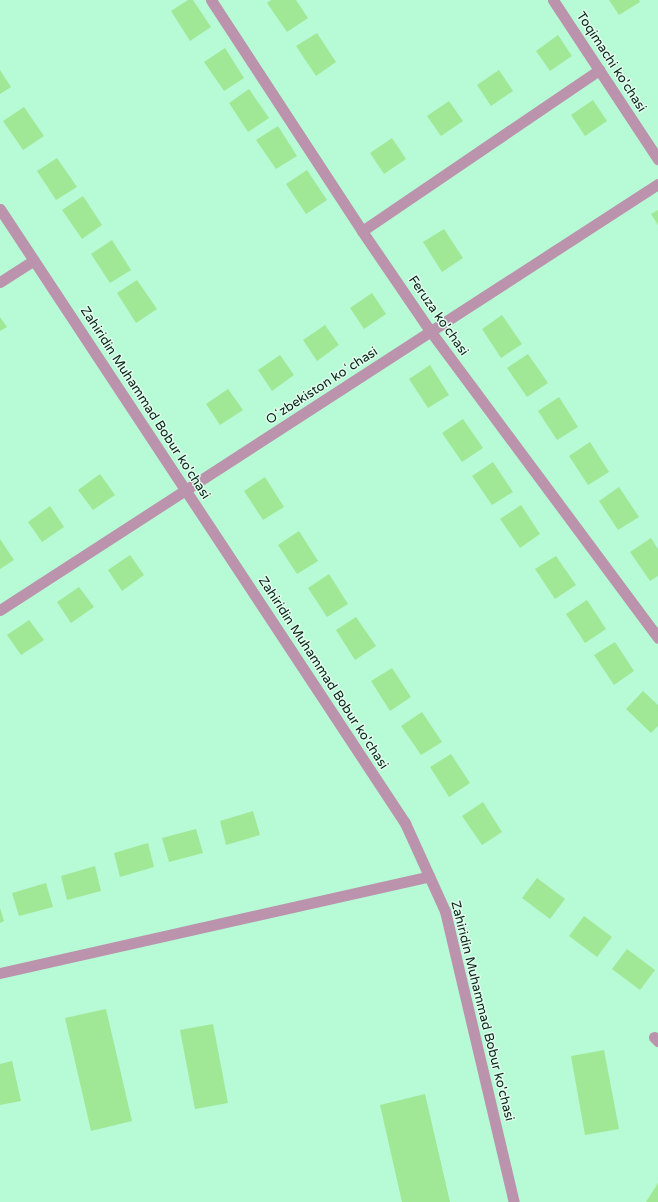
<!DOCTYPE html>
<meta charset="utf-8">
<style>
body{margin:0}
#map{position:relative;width:658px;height:1202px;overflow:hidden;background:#b6fad6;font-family:"Varela Round",sans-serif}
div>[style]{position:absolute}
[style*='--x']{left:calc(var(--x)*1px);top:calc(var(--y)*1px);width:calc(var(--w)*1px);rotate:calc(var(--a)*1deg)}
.building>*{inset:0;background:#a1e896}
.minor>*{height:11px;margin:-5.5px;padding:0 5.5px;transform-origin:5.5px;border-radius:5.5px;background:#bc93ac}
.tertiary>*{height:11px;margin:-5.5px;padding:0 5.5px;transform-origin:5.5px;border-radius:5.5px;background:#bc93ac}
span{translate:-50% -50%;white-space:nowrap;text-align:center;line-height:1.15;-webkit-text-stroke:3px #e2fdee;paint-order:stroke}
.street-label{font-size:13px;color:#062216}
</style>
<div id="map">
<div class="building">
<div style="clip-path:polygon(188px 0,193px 0,211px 27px,190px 41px,171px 11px)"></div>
<div style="clip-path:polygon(271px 0,296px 0,308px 18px,287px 32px,267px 3px)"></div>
<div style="clip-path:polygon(609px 0,639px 0,640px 2px,619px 15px)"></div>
<div style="clip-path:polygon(317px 33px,336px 62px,316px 76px,296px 46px)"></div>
<div style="clip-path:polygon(558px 35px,572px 56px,550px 71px,536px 51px)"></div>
<div style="clip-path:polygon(225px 48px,244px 78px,224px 91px,204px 62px)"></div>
<div style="clip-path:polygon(0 70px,11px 87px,0 94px)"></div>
<div style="clip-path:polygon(499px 70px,513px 91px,491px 106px,477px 85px)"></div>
<div style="clip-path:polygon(249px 89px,269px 118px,248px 132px,229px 103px)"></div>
<div style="clip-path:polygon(593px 100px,607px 121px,585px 136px,571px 115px)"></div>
<div style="clip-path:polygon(449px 101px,463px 121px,441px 136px,427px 116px)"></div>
<div style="clip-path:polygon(24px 107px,44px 136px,23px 150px,3px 121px)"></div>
<div style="clip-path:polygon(278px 126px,297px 156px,276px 169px,256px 140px)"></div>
<div style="clip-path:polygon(392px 138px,406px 159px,384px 174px,370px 153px)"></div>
<div style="clip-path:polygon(57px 158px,77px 187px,56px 200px,37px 171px)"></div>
<div style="clip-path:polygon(307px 170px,327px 200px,306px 214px,286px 184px)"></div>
<div style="clip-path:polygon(83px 196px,102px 225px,82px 239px,62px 210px)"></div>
<div style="clip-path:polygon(658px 210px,658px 225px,651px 214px)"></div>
<div style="clip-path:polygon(444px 229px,463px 258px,442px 272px,423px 242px)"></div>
<div style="clip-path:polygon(112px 240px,131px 270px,110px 283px,91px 254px)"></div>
<div style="clip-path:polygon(137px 280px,157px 309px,136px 323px,117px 293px)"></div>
<div style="clip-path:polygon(372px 293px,386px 314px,364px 329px,350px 308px)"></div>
<div style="clip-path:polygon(502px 315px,522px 344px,501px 358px,482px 329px)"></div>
<div style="clip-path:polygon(0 317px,7px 327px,0 331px)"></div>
<div style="clip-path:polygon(325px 325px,339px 345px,317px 361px,303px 340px)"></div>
<div style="clip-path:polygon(528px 354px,548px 383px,527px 397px,507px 368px)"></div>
<div style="clip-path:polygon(280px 355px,294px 375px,272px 391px,258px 370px)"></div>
<div style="clip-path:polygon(430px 365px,449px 395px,428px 408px,409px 379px)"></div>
<div style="clip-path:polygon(228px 389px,243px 410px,220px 425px,206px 404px)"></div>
<div style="clip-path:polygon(559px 397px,578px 427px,557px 440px,538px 411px)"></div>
<div style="clip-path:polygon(463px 419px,483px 448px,462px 462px,442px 433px)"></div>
<div style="clip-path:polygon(590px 442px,609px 472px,588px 485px,569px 456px)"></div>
<div style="clip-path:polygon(493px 462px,513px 492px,492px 505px,472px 476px)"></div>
<div style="clip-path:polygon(100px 474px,115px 495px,93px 510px,78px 490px)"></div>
<div style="clip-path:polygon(265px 477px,284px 507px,263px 520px,244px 491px)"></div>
<div style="clip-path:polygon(619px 487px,639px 517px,618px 530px,599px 501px)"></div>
<div style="clip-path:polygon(521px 505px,540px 534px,520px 548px,500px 519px)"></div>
<div style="clip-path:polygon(50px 506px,64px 527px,42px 542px,28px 522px)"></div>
<div style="clip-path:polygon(299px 531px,318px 561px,297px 574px,278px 545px)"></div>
<div style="clip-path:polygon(651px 538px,658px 549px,658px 576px,650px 581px,630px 552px)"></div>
<div style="clip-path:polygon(0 539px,14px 560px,0 569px)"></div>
<div style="clip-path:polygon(130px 555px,144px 575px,122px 591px,108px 570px)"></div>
<div style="clip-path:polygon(556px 556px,576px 585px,555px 599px,535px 569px)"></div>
<div style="clip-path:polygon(329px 574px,348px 604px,327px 617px,308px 588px)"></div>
<div style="clip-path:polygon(79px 587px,94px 607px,71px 623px,57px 602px)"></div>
<div style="clip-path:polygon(587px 600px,606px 629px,585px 643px,566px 614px)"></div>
<div style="clip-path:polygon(356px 617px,376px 646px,355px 660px,336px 630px)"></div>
<div style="clip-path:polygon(29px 620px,44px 640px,21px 655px,7px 635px)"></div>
<div style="clip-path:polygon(615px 642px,634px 671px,614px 685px,594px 655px)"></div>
<div style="clip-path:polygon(392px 668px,411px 697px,390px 711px,371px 681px)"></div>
<div style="clip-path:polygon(643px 691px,658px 705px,658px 726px,651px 733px,626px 709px)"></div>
<div style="clip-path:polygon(422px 712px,442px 742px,421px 755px,401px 726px)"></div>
<div style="clip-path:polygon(451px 754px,470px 783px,449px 797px,430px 767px)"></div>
<div style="clip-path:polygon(483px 802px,502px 832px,482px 845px,462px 816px)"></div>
<div style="clip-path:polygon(253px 811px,260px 835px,226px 845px,220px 821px)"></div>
<div style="clip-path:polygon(196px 829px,203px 853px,169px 862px,162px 838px)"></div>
<div style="clip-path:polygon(148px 843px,154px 867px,120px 877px,114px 853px)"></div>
<div style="clip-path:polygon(95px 866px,101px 891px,67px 900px,61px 876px)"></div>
<div style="clip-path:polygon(537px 878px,565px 899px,550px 919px,522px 898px)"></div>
<div style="clip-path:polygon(46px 883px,53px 907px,19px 916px,12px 893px)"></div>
<div style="clip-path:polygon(0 908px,4px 921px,0 923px)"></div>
<div style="clip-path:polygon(584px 916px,612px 937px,597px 957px,569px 936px)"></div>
<div style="clip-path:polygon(627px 949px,655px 970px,640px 990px,612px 969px)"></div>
<div style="clip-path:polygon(106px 1009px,132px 1121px,91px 1131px,65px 1018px)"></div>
<div style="clip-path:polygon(213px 1024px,228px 1103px,195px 1109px,180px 1030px)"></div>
<div style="clip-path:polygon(604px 1050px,619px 1129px,585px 1135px,571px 1056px)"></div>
<div style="clip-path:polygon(12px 1061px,21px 1101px,0 1105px,0 1064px)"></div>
<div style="clip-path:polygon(425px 1094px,450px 1202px,402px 1202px,380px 1105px)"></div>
<div style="clip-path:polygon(658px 1183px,658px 1202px,646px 1202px)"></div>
</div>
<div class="minor">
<div style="--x:211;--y:0;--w:276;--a:56.8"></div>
<div style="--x:362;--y:231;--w:122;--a:55.7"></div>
<div style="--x:431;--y:332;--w:381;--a:53.4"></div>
<div style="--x:553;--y:0;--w:191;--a:56.6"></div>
<div style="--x:362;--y:231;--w:287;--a:-34.2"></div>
<div style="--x:0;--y:282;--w:40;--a:-32.9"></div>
<div style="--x:0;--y:610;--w:784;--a:-32.92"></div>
<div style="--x:0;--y:973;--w:440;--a:-12.7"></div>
<div style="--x:654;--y:1037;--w:6;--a:45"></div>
</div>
<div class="tertiary">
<div style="--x:0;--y:209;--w:736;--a:56.59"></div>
<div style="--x:405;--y:823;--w:97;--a:65.6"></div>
<div style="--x:445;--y:911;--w:299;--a:76.7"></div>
</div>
<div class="street-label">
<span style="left:611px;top:62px;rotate:57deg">Toqimachi ko'chasi</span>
<span style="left:438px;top:316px;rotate:55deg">Feruza ko'chasi</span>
<span style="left:322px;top:386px;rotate:-33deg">Oʻzbekiston koʻchasi</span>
<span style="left:145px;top:403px;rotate:57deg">Zahiridin Muhammad Bobur ko'chasi</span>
<span style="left:323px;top:673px;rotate:57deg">Zahiridin Muhammad Bobur ko'chasi</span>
<span style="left:482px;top:1011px;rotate:76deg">Zahiridin Muhammad Bobur ko'chasi</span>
</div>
</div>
